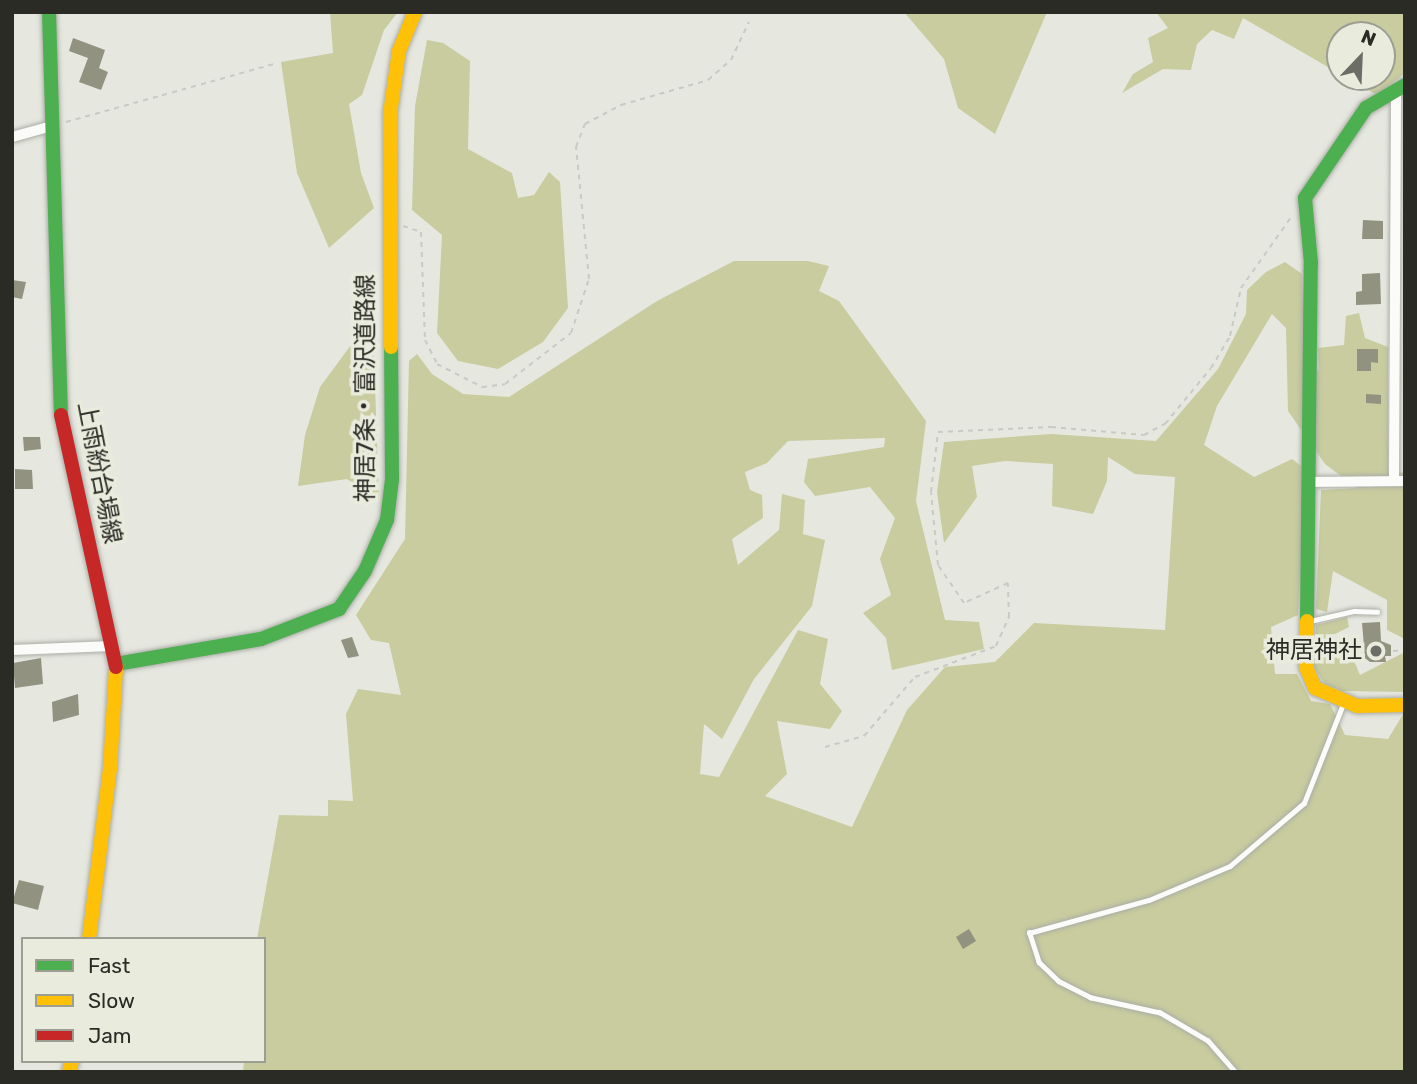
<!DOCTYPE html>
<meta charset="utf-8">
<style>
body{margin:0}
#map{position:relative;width:1417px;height:1084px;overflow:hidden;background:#e6e8e0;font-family:Rubik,"Noto Sans JP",sans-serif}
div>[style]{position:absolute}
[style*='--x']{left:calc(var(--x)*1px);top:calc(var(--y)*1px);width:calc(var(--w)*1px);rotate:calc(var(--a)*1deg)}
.forest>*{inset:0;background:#c8cc9e}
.building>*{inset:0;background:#91927f}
.path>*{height:2px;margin-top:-1px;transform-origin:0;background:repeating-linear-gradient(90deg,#c9c9c6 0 5px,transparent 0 10px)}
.roads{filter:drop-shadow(0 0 2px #abada6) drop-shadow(0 0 2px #abada6)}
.lane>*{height:4.5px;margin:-2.25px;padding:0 2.25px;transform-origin:2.25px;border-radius:2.25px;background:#fbfcfa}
.street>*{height:10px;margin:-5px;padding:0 5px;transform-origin:5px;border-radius:5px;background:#fbfcfa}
.fast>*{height:14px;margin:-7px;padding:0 7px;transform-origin:7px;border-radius:7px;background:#4caf50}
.slow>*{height:14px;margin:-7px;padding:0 7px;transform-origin:7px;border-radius:7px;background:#ffc107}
.jam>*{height:14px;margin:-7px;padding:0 7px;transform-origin:7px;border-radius:7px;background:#c62828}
.dots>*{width:19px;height:19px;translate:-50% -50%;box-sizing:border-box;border:4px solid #e9ebdc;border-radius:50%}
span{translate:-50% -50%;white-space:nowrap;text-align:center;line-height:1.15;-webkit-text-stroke:7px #e9ebdc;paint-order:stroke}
.street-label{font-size:24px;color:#2b2b26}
.poi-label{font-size:24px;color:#2b2b26}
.right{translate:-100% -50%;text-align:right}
.frame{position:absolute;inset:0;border:14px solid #2b2b26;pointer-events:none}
.legend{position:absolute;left:21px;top:937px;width:245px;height:126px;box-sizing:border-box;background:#e9ebdc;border:2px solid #9d9e93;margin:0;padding:9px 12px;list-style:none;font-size:21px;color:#2b2b26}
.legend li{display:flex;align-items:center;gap:14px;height:35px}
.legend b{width:35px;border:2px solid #9d9e93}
.north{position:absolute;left:1326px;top:21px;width:70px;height:70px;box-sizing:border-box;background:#e9ebdc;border:2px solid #9d9e93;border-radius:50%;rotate:23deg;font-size:19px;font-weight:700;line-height:28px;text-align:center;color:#2b2b26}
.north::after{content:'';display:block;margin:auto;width:24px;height:32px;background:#6c6d67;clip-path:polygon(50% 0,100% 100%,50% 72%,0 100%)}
</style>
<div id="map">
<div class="forest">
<div style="clip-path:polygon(330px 12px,398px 12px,384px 30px,362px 95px,349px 104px,361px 173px,374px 208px,329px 248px,297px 173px,281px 62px,333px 53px)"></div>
<div style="clip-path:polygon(904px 12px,1047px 12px,995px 134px,958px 108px,944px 59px)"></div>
<div style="clip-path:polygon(1156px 12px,1405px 12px,1405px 73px,1377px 95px,1345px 77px,1382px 77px,1382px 35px,1340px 35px,1340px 74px,1243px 18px,1234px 39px,1212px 30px,1197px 44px,1191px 70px,1163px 69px,1122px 93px,1133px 74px,1153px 62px,1148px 38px,1168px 28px)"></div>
<div style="clip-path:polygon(427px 40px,443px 43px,470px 61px,468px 149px,512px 173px,518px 198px,534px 195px,549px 172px,560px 182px,568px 308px,543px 342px,498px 369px,458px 361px,437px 333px,442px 235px,412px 210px,415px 106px)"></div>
<div style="clip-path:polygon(734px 261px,808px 261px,829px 266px,819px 291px,839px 301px,926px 421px,916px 501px,945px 620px,979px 622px,984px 649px,892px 670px,886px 638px,863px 613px,891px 595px,880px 559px,895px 518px,870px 487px,815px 496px,804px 482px,808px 459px,884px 447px,885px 438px,788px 441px,767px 463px,745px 472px,750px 490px,762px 495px,763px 518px,732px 539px,738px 565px,779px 530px,782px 494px,805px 500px,803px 534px,825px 540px,812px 606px,754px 679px,722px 739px,704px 724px,700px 774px,719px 777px,798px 630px,828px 639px,820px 684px,842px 711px,830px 729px,777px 721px,787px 774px,765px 796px,852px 827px,907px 710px,945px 667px,995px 662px,1034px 623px,1165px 630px,1175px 477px,1135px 474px,1108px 457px,1107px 481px,1093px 514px,1052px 506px,1053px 464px,1005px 461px,972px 466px,977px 497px,944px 543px,937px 492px,944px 442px,1051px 434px,1156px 441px,1218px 369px,1246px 314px,1247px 290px,1266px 272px,1285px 262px,1302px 274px,1305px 368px,1319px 371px,1318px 348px,1344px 345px,1346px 316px,1359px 313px,1365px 338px,1388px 347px,1388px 471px,1405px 473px,1405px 639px,1387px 630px,1387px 600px,1333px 571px,1327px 612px,1316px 609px,1321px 490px,1357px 488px,1325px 464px,1288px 411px,1286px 328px,1272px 314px,1217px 406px,1204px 445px,1254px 477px,1292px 459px,1305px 469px,1298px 615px,1271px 627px,1275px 674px,1297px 674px,1311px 701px,1330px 704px,1345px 735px,1388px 739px,1405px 711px,1405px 1072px,243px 1072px,244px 1061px,264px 1061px,264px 939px,257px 939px,279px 815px,328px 816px,328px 800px,353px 801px,346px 714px,358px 689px,401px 695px,389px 643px,371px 640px,356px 615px,405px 539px,409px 361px,417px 354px,432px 374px,463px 394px,509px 397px,657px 301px)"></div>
<div style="clip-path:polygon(351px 345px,374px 356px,379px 501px,347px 479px,298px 486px,305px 435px,320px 387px)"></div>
<div style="clip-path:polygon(1347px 617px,1349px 627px,1331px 636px,1331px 655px,1352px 656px,1360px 675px,1405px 652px,1405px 692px,1342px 691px,1325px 684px,1314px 667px,1316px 625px)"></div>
</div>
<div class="building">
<div style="clip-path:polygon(73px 38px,105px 50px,99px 68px,108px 72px,101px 90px,79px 82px,88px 58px,69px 51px)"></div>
<div style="clip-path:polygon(1363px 220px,1383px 221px,1383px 239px,1362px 239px)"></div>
<div style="clip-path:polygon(1380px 273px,1381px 304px,1356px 305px,1356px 292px,1362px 291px,1362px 274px)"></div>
<div style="clip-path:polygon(12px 280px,26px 282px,22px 299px,12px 297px)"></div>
<div style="clip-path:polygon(1357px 349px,1378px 349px,1378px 363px,1371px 362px,1371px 371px,1357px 371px)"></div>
<div style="clip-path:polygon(1366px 394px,1381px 395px,1381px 404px,1366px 403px)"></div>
<div style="clip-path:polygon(23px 437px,40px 437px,41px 449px,24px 451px)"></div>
<div style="clip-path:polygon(15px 469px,32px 470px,33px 489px,15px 489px)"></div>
<div style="clip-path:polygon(1380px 622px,1381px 641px,1391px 645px,1391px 656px,1385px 656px,1386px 662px,1370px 662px,1365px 658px,1362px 623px)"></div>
<div style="clip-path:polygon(352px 637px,359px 656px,348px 658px,341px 640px)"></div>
<div style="clip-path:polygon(41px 658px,43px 684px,15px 688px,13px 663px)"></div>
<div style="clip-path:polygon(78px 694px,79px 715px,53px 722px,52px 702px)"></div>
<div style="clip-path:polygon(19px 880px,44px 886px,38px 910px,12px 903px)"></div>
<div style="clip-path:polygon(969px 929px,976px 941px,963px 949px,956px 937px)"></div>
</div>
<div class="path">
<div style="--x:12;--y:12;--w:1;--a:0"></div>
<div style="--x:66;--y:122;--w:216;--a:-15.6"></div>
<div style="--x:403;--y:226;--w:19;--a:18"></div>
<div style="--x:421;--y:232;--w:108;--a:87.9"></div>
<div style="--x:425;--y:340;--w:27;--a:63"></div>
<div style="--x:437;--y:364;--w:51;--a:27.1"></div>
<div style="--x:482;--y:387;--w:23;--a:-7"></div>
<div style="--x:505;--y:384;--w:83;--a:-37.7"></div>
<div style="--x:571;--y:333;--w:57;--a:-71.6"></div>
<div style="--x:589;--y:279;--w:133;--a:-95.6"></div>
<div style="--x:576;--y:147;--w:25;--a:-69"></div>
<div style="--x:585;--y:124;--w:41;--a:-27.8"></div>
<div style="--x:621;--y:105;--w:91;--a:-16"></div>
<div style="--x:708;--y:80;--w:30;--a:-41"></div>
<div style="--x:731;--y:60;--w:42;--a:-64.7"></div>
<div style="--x:1393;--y:651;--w:12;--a:-5"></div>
<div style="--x:825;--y:747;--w:41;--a:-15.8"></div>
<div style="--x:864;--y:736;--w:78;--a:-49.2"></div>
<div style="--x:915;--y:677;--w:87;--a:-20.9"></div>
<div style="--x:996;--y:646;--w:32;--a:-66"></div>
<div style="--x:1009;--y:617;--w:34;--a:-92"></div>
<div style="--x:1008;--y:583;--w:48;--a:155.6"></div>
<div style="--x:964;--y:603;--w:46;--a:-124.4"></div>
<div style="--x:938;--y:565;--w:73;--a:-95.5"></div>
<div style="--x:931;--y:492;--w:60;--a:-83.3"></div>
<div style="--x:938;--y:432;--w:113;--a:-2.5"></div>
<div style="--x:1051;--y:427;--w:93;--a:4.9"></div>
<div style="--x:1144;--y:435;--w:24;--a:-28"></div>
<div style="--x:1165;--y:424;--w:72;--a:-50.6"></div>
<div style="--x:1211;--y:368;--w:37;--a:-59"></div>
<div style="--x:1230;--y:336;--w:49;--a:-77.1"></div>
<div style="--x:1241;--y:288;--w:88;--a:-54.7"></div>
</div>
<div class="roads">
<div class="lane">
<div style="--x:1310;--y:621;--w:45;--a:-12.8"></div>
<div style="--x:1354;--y:611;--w:23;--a:2"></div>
<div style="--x:1235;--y:1072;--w:41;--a:-131.1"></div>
<div style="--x:1208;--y:1041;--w:56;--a:-149.7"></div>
<div style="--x:1160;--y:1013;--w:71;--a:-167.7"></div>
<div style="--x:1091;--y:998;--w:36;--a:-153"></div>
<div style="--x:1059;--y:982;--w:28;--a:-136"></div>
<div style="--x:1039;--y:963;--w:32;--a:-108"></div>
<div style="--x:1029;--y:933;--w:124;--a:-15.4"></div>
<div style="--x:1149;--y:900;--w:88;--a:-22.8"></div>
<div style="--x:1230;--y:866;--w:97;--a:-40.4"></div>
<div style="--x:1304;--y:803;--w:106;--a:-68.5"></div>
</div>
<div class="street">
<div style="--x:12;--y:137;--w:41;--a:-15.4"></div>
<div style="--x:1394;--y:480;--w:391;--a:-89.7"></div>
<div style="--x:1310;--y:482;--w:95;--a:-0.6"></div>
<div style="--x:12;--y:650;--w:100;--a:-2.3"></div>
</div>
<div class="fast">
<div style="--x:49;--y:12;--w:403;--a:88.3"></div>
<div style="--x:1307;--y:621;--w:358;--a:-89.4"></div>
<div style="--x:1311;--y:263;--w:65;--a:-95.3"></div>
<div style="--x:1305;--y:198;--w:109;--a:-55.9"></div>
<div style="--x:1366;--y:108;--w:45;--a:-30.5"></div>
<div style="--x:116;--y:664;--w:147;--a:-9.8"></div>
<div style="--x:261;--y:639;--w:84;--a:-21"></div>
<div style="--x:339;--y:609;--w:46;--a:-55.6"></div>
<div style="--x:365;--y:571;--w:56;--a:-66.7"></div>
<div style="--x:387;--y:520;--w:41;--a:-83"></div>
<div style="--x:392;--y:479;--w:132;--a:-90.4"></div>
</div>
<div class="slow">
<div style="--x:391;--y:347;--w:233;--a:-90.2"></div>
<div style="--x:390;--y:114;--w:64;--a:-81.9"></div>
<div style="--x:399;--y:51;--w:42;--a:-67.7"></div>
<div style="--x:1307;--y:621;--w:46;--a:91.2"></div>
<div style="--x:1306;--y:667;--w:23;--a:67"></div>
<div style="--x:1315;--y:688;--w:46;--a:23.2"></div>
<div style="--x:1357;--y:706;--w:48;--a:-1.2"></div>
<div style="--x:89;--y:939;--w:171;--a:-83"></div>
<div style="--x:110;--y:769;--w:102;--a:-86.6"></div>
<div style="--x:69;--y:1072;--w:11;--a:-75"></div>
</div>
<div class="jam">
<div style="--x:61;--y:415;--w:258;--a:77.7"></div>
</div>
</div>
<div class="dots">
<div style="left:1376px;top:651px;background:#6c6d67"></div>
</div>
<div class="street-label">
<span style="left:366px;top:388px;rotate:-90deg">神居7条・富沢道路線</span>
<span style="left:99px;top:473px;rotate:79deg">上雨紛台場線</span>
</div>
<div class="poi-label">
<span class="right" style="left:1362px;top:651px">神居神社</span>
</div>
<div class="frame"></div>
<ul class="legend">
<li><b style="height:9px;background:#4caf50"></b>Fast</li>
<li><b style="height:9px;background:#ffc107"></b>Slow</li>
<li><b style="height:9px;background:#c62828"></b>Jam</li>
</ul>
<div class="north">N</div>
</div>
